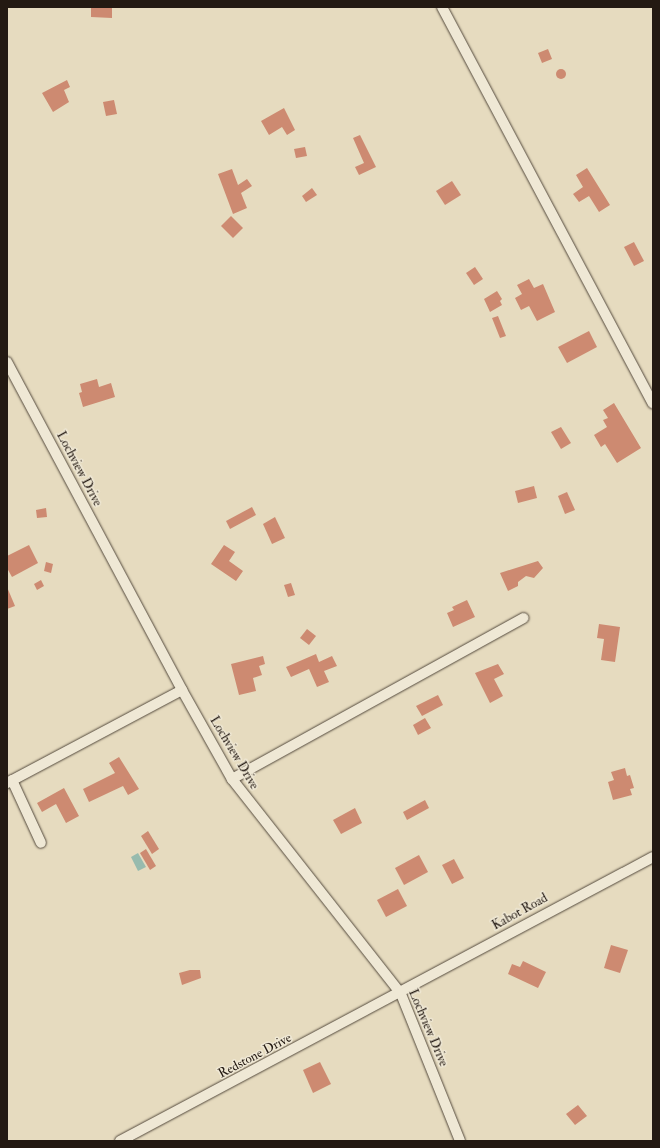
<!DOCTYPE html>
<style>
body{margin:0}
#map{position:relative;width:660px;height:1148px;overflow:hidden;background:#e6dbbf;font-family:"IM FELL Double Pica",serif}
div>[style]{position:absolute}
[style*='--x']{left:calc(var(--x)*1px);top:calc(var(--y)*1px);width:calc(var(--w)*1px);rotate:calc(var(--a)*1deg)}
.water>*{inset:0;background:#97bbae}
.building>*{inset:0;background:#cd8a71}
.round{border-radius:50%}
.roads{filter:drop-shadow(0 0 1px #544a3d) drop-shadow(0 0 1px #544a3d)}
.minor>*{height:10px;margin:-5px;padding:0 5px;transform-origin:5px;border-radius:5px;background:#efe8d5}
span{translate:-50% -50%;white-space:nowrap;text-align:center;line-height:1.15;-webkit-text-stroke:3px #efe8d5;paint-order:stroke}
.street-label{font-size:13px;color:#231912}
.frame{position:absolute;inset:0;border:8px solid #231912;pointer-events:none}
</style>
<div id="map">
<div class="water">
<div style="clip-path:polygon(138px 853px,146px 867px,138px 871px,131px 857px)"></div>
</div>
<div class="building">
<div style="clip-path:polygon(91px 7px,112px 7px,112px 18px,91px 17px)"></div>
<div style="clip-path:polygon(548px 49px,552px 59px,542px 63px,538px 53px)"></div>
<div class="round" style="left:556px;top:69px;width:10px;height:10px"></div>
<div style="clip-path:polygon(67px 80px,70px 87px,64px 90px,69px 102px,53px 112px,42px 93px)"></div>
<div style="clip-path:polygon(114px 100px,117px 114px,106px 116px,103px 102px)"></div>
<div style="clip-path:polygon(284px 108px,295px 130px,287px 135px,282px 127px,269px 135px,261px 121px)"></div>
<div style="clip-path:polygon(360px 135px,376px 167px,359px 175px,355px 167px,364px 163px,353px 138px)"></div>
<div style="clip-path:polygon(305px 147px,307px 156px,296px 158px,294px 149px)"></div>
<div style="clip-path:polygon(587px 168px,610px 205px,599px 212px,589px 196px,579px 202px,573px 194px,583px 187px,576px 175px)"></div>
<div style="clip-path:polygon(232px 169px,238px 185px,247px 179px,252px 186px,241px 193px,247px 208px,233px 214px,218px 174px)"></div>
<div style="clip-path:polygon(452px 181px,461px 195px,445px 205px,436px 191px)"></div>
<div style="clip-path:polygon(312px 188px,317px 195px,306px 202px,302px 196px)"></div>
<div style="clip-path:polygon(231px 216px,243px 228px,233px 238px,221px 226px)"></div>
<div style="clip-path:polygon(634px 242px,644px 261px,634px 266px,624px 247px)"></div>
<div style="clip-path:polygon(475px 267px,483px 279px,474px 285px,466px 273px)"></div>
<div style="clip-path:polygon(529px 279px,534px 288px,543px 284px,555px 312px,537px 321px,529px 306px,521px 310px,515px 298px,522px 294px,517px 285px)"></div>
<div style="clip-path:polygon(497px 291px,502px 299px,500px 301px,502px 305px,490px 312px,484px 299px)"></div>
<div style="clip-path:polygon(498px 316px,506px 336px,500px 338px,492px 318px)"></div>
<div style="clip-path:polygon(589px 331px,597px 347px,567px 363px,558px 347px)"></div>
<div style="clip-path:polygon(97px 379px,99px 387px,111px 383px,115px 397px,83px 407px,79px 393px,82px 392px,80px 384px)"></div>
<div style="clip-path:polygon(614px 403px,641px 448px,617px 463px,605px 444px,601px 447px,594px 435px,607px 427px,603px 420px,608px 418px,603px 410px)"></div>
<div style="clip-path:polygon(561px 427px,571px 443px,561px 449px,551px 432px)"></div>
<div style="clip-path:polygon(534px 486px,537px 498px,518px 503px,515px 491px)"></div>
<div style="clip-path:polygon(567px 492px,575px 510px,565px 514px,558px 496px)"></div>
<div style="clip-path:polygon(252px 507px,256px 515px,230px 529px,226px 521px)"></div>
<div style="clip-path:polygon(46px 508px,47px 517px,37px 518px,36px 510px)"></div>
<div style="clip-path:polygon(275px 517px,285px 538px,272px 544px,263px 524px)"></div>
<div style="clip-path:polygon(29px 545px,38px 563px,12px 577px,7px 568px,7px 556px)"></div>
<div style="clip-path:polygon(224px 545px,235px 552px,229px 561px,243px 571px,236px 581px,211px 564px)"></div>
<div style="clip-path:polygon(538px 561px,543px 568px,534px 578px,526px 576px,518px 582px,518px 586px,508px 591px,500px 573px)"></div>
<div style="clip-path:polygon(46px 562px,53px 564px,51px 573px,44px 571px)"></div>
<div style="clip-path:polygon(41px 580px,44px 586px,37px 590px,34px 584px)"></div>
<div style="clip-path:polygon(291px 583px,295px 595px,288px 597px,284px 585px)"></div>
<div style="clip-path:polygon(7px 587px,15px 606px,7px 609px)"></div>
<div style="clip-path:polygon(467px 600px,475px 617px,453px 627px,447px 613px,454px 610px,452px 607px)"></div>
<div style="clip-path:polygon(599px 624px,620px 627px,615px 662px,601px 660px,604px 639px,597px 638px)"></div>
<div style="clip-path:polygon(307px 629px,316px 636px,309px 645px,300px 638px)"></div>
<div style="clip-path:polygon(316px 654px,319px 662px,332px 656px,337px 666px,324px 671px,329px 682px,317px 687px,309px 669px,291px 677px,286px 667px)"></div>
<div style="clip-path:polygon(263px 656px,265px 664px,259px 666px,262px 675px,253px 678px,256px 691px,239px 695px,231px 664px)"></div>
<div style="clip-path:polygon(498px 664px,504px 674px,494px 679px,503px 696px,490px 703px,475px 673px)"></div>
<div style="clip-path:polygon(438px 695px,443px 705px,422px 716px,416px 706px)"></div>
<div style="clip-path:polygon(425px 718px,431px 728px,418px 735px,413px 725px)"></div>
<div style="clip-path:polygon(119px 757px,139px 789px,128px 795px,123px 786px,89px 802px,83px 789px,115px 773px,109px 763px)"></div>
<div style="clip-path:polygon(625px 768px,627px 776px,630px 775px,634px 788px,630px 789px,632px 795px,613px 800px,608px 782px,614px 780px,611px 772px)"></div>
<div style="clip-path:polygon(64px 788px,79px 816px,66px 823px,56px 804px,42px 812px,37px 803px)"></div>
<div style="clip-path:polygon(425px 800px,429px 808px,407px 820px,403px 812px)"></div>
<div style="clip-path:polygon(355px 808px,362px 823px,341px 834px,333px 820px)"></div>
<div style="clip-path:polygon(148px 831px,159px 849px,152px 854px,141px 836px)"></div>
<div style="clip-path:polygon(146px 849px,156px 866px,150px 870px,140px 853px)"></div>
<div style="clip-path:polygon(419px 855px,428px 872px,404px 885px,395px 868px)"></div>
<div style="clip-path:polygon(454px 859px,464px 878px,452px 884px,442px 865px)"></div>
<div style="clip-path:polygon(398px 889px,407px 906px,386px 917px,377px 900px)"></div>
<div style="clip-path:polygon(611px 945px,628px 950px,620px 973px,604px 968px)"></div>
<div style="clip-path:polygon(523px 961px,546px 972px,538px 988px,508px 974px,512px 964px,520px 967px)"></div>
<div style="clip-path:polygon(190px 970px,200px 970px,201px 978px,182px 985px,179px 973px)"></div>
<div style="clip-path:polygon(320px 1062px,331px 1084px,313px 1093px,303px 1070px)"></div>
<div style="clip-path:polygon(578px 1105px,587px 1116px,575px 1125px,566px 1114px)"></div>
</div>
<div class="roads">
<div class="minor">
<div style="--x:442;--y:7;--w:449;--a:62"></div>
<div style="--x:7;--y:362;--w:372;--a:61.9"></div>
<div style="--x:182;--y:690;--w:102;--a:60.7"></div>
<div style="--x:232;--y:779;--w:273;--a:51.8"></div>
<div style="--x:401;--y:994;--w:158;--a:68.1"></div>
<div style="--x:232;--y:779;--w:333;--a:-28.9"></div>
<div style="--x:12;--y:780;--w:69;--a:65.3"></div>
<div style="--x:7;--y:783;--w:198;--a:-28"></div>
<div style="--x:120;--y:1141;--w:604;--a:-28.05"></div>
</div>
</div>
<div class="street-label">
<span style="left:79px;top:469px;rotate:62deg">Lochview Drive</span>
<span style="left:234px;top:753px;rotate:59deg">Lochview Drive</span>
<span style="left:520px;top:912px;rotate:-29deg">Kabot Road</span>
<span style="left:428px;top:1028px;rotate:67deg">Lochview Drive</span>
<span style="left:255px;top:1056px;rotate:-28deg">Redstone Drive</span>
</div>
<div class="frame"></div>
</div>
